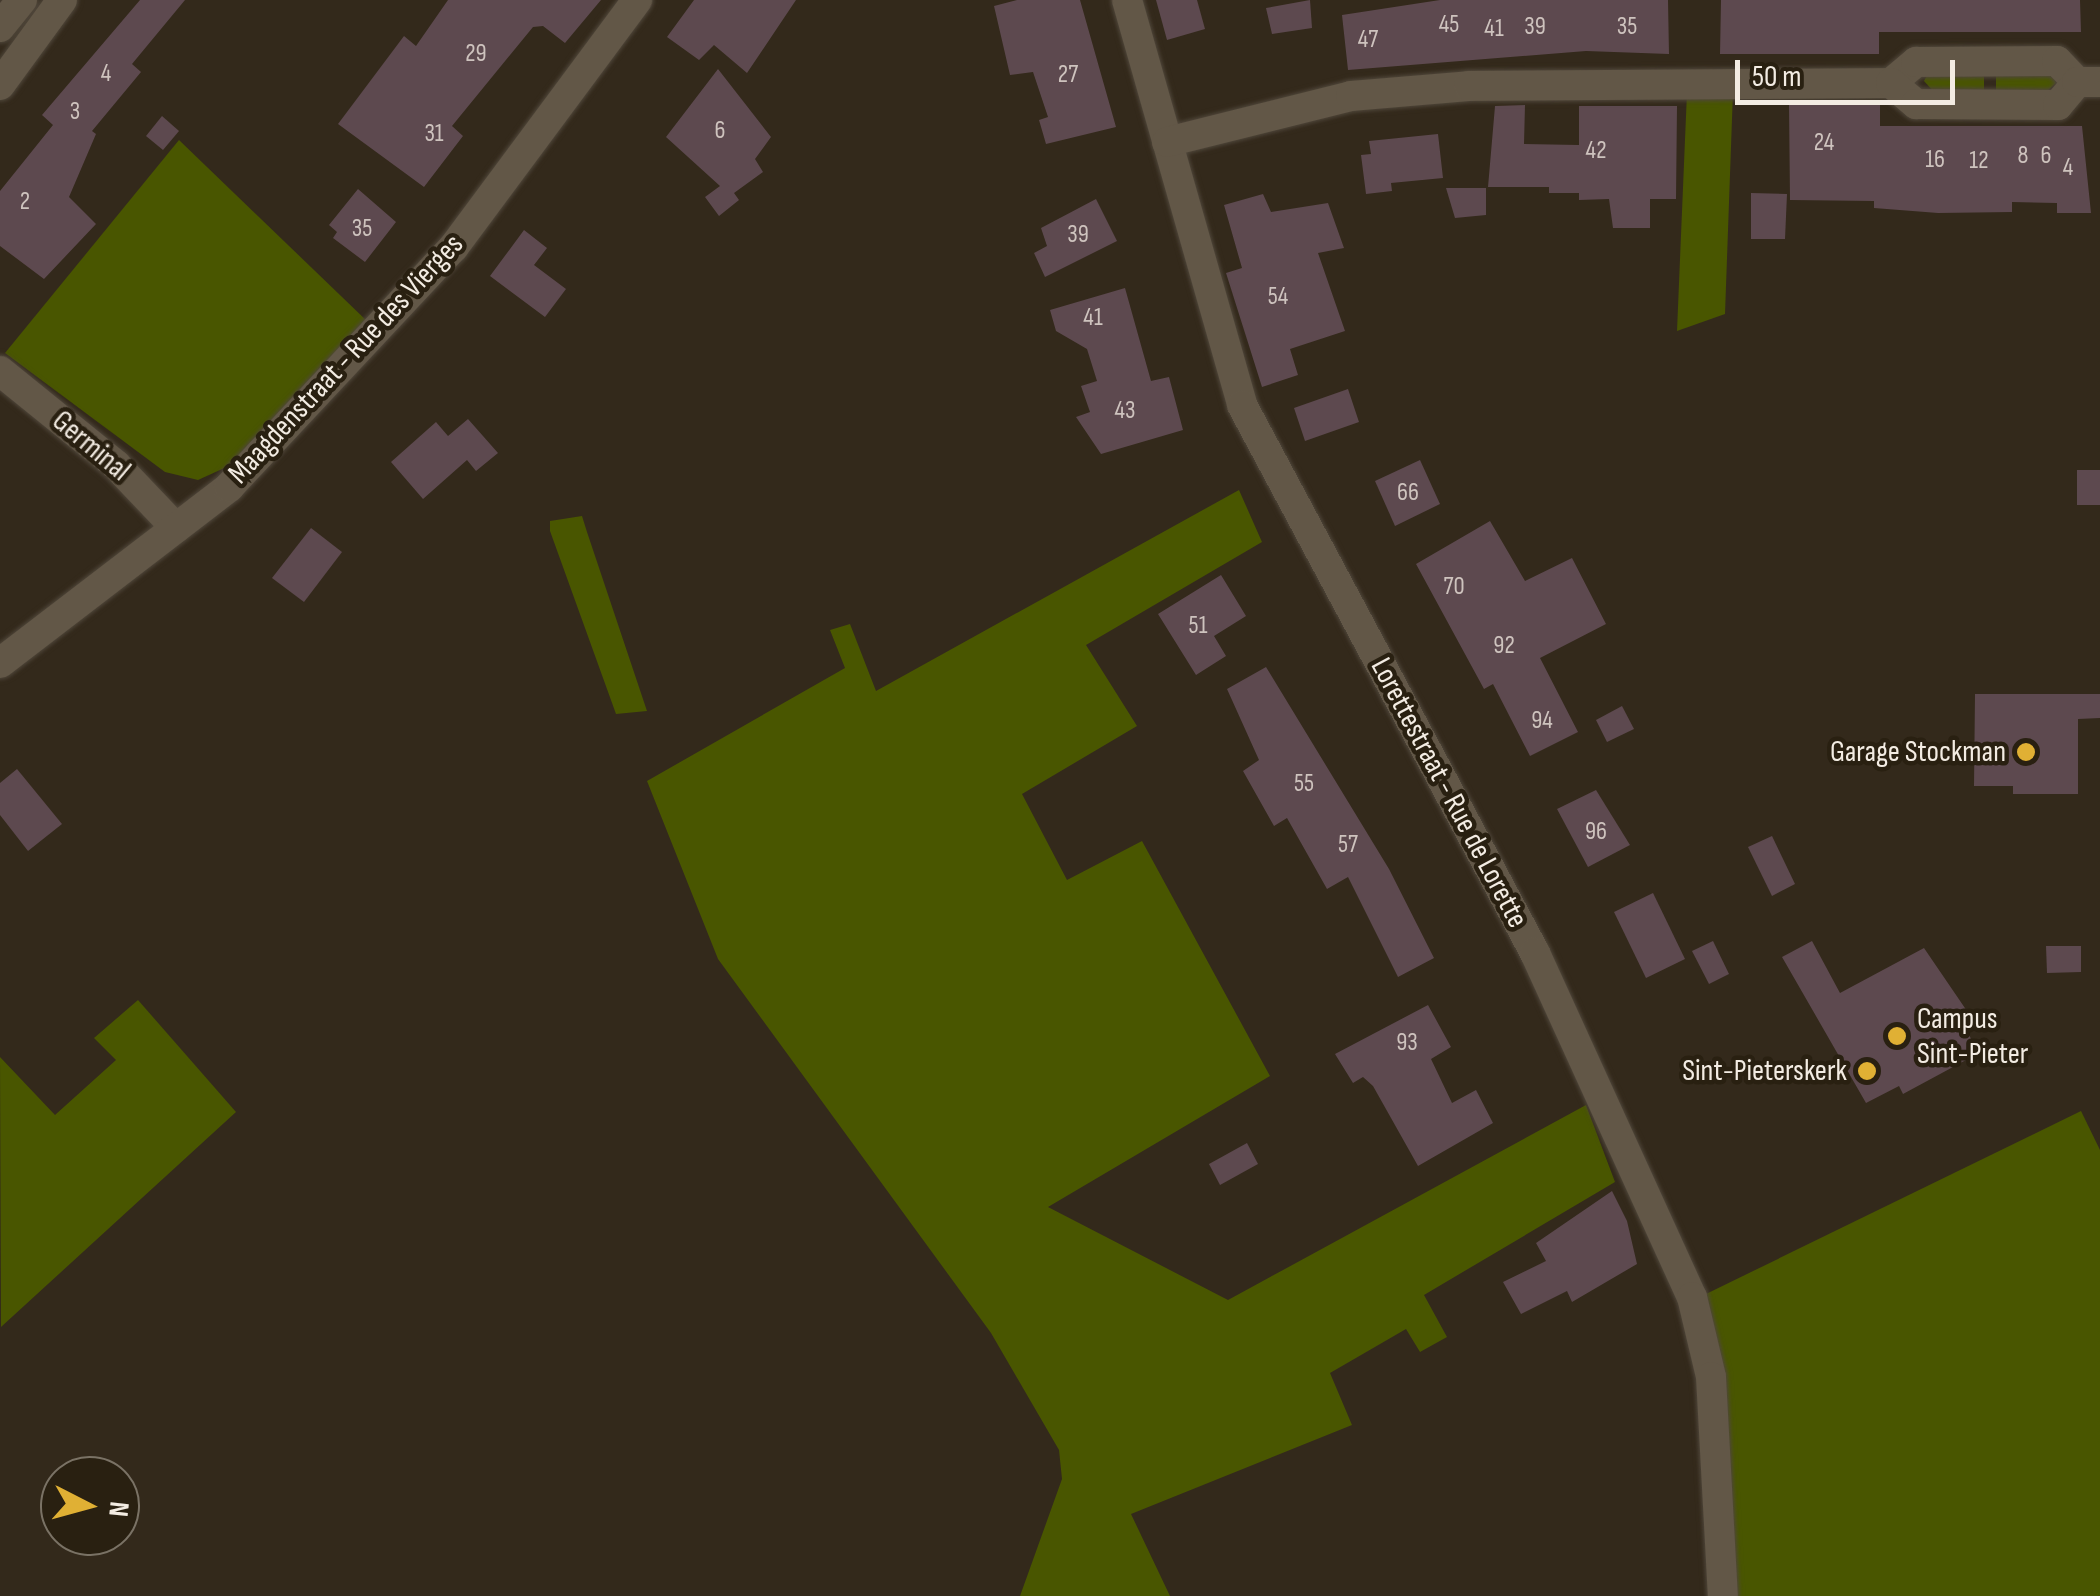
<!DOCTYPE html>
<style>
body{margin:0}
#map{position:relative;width:2100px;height:1596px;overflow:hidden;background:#33291b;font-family:"Sofia Sans Condensed",sans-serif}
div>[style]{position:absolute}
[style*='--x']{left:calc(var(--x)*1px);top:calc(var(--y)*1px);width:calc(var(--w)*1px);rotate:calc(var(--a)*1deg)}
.green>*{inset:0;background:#495600}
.building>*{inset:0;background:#5d494f}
.roads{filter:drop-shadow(0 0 2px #4f463a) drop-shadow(0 0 2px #4f463a)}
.street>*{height:30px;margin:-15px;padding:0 15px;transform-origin:15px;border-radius:15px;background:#625747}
.dots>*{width:28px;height:28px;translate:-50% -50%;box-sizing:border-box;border:5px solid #292011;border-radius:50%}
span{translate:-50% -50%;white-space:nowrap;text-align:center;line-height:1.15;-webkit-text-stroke:9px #292011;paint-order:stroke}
.number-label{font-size:25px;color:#cec3be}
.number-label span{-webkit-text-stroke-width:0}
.street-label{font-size:30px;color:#f3ece3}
.poi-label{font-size:30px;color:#f3ece3}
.right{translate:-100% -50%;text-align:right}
.left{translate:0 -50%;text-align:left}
.north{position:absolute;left:40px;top:1456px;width:100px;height:100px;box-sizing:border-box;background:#292011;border:2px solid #7a7265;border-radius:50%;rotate:96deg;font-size:28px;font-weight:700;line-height:40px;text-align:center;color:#f3ece3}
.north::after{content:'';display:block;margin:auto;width:35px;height:45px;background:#e0b034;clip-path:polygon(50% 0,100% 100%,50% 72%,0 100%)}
.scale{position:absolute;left:1735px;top:60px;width:220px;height:45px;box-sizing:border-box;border:5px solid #f3ece3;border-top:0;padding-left:12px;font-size:30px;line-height:35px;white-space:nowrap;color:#f3ece3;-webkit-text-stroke:8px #292011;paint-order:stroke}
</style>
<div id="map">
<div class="green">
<div style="clip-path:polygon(1996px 71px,2053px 76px,2056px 83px,2046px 92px,1996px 91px)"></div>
<div style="clip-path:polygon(1984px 72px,1984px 92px,1933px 91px,1924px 81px,1927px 75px)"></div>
<div style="clip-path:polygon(1733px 91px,1725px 314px,1677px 331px,1687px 92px)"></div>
<div style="clip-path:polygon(179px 140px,368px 322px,231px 465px,198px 480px,165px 472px,5px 353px)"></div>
<div style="clip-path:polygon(1239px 490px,1262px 542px,1086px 645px,1137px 726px,1022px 794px,1067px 880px,1142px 841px,1270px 1076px,1048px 1207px,1228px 1300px,1586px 1105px,1615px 1182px,1424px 1295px,1447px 1337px,1420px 1352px,1406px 1329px,1330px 1373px,1352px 1425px,1131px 1514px,1170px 1596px,1020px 1596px,1062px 1479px,1059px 1450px,991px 1333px,718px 959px,647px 781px,845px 668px,830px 630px,850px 624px,876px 691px)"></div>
<div style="clip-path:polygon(582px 516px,587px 532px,647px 711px,616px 714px,550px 531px,550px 521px)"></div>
<div style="clip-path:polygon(138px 1000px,236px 1112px,1px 1327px,0 1057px,55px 1115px,116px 1060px,94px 1038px)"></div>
<div style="clip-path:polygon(2081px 1111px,2100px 1150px,2100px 1596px,1737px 1596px,1706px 1294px)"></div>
</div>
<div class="building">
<div style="clip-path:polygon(140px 0,185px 0,132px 64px,141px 72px,92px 131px,96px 134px,69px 197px,96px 224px,44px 279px,0 246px,0 191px,53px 125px,42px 115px)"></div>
<div style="clip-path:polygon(448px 0,601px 0,565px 43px,543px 26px,533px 27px,452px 126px,463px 136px,424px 187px,338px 124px,404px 36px,416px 46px)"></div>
<div style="clip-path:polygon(694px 0,796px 0,747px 73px,714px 45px,699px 60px,667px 37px)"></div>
<div style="clip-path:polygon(1017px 0,1080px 0,1116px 127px,1046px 144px,1039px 120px,1048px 117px,1033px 72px,1010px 75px,994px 6px)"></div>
<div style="clip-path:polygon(1156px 0,1197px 0,1205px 29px,1167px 40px)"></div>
<div style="clip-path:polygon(1310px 0,1312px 28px,1272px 34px,1266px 8px)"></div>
<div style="clip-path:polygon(1440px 0,1668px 0,1669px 54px,1586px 51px,1348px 70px,1342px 15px)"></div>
<div style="clip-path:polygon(1721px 0,2080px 0,2081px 32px,1879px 32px,1879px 54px,1720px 54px)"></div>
<div style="clip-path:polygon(718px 69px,771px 137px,755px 159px,763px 172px,734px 193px,739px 200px,719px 216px,705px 197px,720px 186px,666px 137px)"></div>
<div style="clip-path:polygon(1880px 104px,1880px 126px,2082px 126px,2091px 213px,2057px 213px,2057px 203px,2012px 202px,2012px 212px,1938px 213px,1874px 208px,1874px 201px,1790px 200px,1789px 105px)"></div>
<div style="clip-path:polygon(1525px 105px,1524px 144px,1579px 145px,1579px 106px,1677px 106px,1676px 199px,1650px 199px,1650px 228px,1613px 228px,1609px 199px,1579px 200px,1579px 193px,1549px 193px,1549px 187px,1488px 187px,1495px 106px)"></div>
<div style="clip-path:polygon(162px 116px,179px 131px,163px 150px,146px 136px)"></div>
<div style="clip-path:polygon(1438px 134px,1443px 178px,1391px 183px,1392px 191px,1366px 194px,1361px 155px,1371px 154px,1369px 141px)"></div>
<div style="clip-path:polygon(1446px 188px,1486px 188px,1486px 215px,1455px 218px)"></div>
<div style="clip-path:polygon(358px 189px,396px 222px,365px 262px,333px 238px,337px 232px,329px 225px)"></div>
<div style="clip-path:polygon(1751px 193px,1787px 194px,1785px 239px,1751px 239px)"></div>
<div style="clip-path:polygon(1263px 194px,1271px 212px,1328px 203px,1344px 248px,1318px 253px,1345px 331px,1290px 349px,1298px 375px,1262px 387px,1226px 273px,1242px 268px,1224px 205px)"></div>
<div style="clip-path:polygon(1096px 199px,1117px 241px,1045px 277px,1034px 253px,1047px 246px,1041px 228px)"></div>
<div style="clip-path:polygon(524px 230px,547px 248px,534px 265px,566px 289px,545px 317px,490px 276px)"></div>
<div style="clip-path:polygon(1125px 288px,1151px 381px,1169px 377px,1183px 430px,1101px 454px,1076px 417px,1090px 412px,1081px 386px,1097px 381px,1087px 349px,1056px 331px,1050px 310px)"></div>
<div style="clip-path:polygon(1348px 389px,1359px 422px,1305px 441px,1294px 408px)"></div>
<div style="clip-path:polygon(468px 419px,498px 453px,476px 471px,467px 460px,423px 499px,391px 462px,436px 422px,448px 436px)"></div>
<div style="clip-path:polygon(1420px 460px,1440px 504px,1395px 526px,1375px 481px)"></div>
<div style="clip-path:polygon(2077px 470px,2100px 470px,2100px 505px,2077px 505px)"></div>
<div style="clip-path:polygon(1490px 521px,1525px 581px,1572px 558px,1606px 624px,1540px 658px,1578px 732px,1530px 756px,1493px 684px,1484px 689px,1416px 564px)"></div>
<div style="clip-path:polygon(311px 528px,342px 552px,304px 602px,272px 578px)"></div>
<div style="clip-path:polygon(1221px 575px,1246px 616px,1214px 636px,1226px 656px,1196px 675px,1158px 614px)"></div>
<div style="clip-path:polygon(1266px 667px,1389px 869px,1434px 958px,1398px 977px,1348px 877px,1327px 889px,1287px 818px,1274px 826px,1243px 771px,1259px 760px,1227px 689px)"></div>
<div style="clip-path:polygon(1975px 694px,2100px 694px,2100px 718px,2078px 719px,2078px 794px,2013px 794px,2013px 786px,1974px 786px)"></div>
<div style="clip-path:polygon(1622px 706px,1634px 729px,1607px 742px,1596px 720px)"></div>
<div style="clip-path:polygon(17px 769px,62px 824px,28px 851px,0 815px,0 783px)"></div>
<div style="clip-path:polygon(1596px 790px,1630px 845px,1588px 867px,1557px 809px)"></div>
<div style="clip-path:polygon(1772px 836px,1795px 884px,1772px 896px,1748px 847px)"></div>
<div style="clip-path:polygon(1653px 893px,1685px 959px,1646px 978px,1614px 912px)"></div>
<div style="clip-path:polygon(1713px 941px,1729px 974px,1709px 984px,1692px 951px)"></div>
<div style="clip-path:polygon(1812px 941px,1840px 993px,1924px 948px,1969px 1014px,1960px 1019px,1979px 1053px,1903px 1094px,1899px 1086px,1866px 1103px,1782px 957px)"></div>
<div style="clip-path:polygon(2046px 946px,2081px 946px,2081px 972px,2047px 973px)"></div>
<div style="clip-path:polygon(1428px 1005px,1451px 1047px,1431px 1059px,1452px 1103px,1476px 1090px,1493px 1123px,1418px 1166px,1373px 1086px,1363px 1077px,1353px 1083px,1335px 1054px)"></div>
<div style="clip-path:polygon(1247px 1143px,1258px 1164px,1220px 1185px,1209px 1164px)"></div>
<div style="clip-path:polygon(1612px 1191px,1627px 1221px,1637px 1264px,1572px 1302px,1567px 1291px,1521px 1314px,1503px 1282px,1546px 1261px,1536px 1243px)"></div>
</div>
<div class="roads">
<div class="street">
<div style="--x:1127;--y:0;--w:421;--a:74.1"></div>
<div style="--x:1242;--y:405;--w:621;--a:61.87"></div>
<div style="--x:1535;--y:953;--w:378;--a:65.5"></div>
<div style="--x:1692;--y:1297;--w:82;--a:76.6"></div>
<div style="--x:1711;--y:1377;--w:219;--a:86.9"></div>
<div style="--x:0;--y:27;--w:35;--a:-51"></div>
<div style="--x:1891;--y:83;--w:33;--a:-40"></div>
<div style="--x:1916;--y:62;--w:141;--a:-0.4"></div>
<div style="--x:2057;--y:61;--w:29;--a:46"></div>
<div style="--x:0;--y:85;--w:105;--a:-53.9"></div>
<div style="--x:1167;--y:142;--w:190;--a:-14"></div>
<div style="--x:1351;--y:96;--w:118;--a:-4.8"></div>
<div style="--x:1469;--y:86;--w:422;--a:-0.4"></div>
<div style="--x:1891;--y:83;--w:33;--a:40"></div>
<div style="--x:1916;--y:104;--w:142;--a:0.4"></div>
<div style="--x:2058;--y:105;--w:30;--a:-50"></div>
<div style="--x:2077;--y:82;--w:23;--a:0"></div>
<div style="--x:0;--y:371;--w:149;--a:39"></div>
<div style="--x:116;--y:465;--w:87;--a:46.4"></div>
<div style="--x:0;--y:663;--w:289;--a:-37.5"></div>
<div style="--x:229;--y:487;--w:328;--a:-46.9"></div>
<div style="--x:453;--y:248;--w:309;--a:-53.4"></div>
</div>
</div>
<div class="dots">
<div style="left:2026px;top:752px;background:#e0b034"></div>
<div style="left:1897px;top:1036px;background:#e0b034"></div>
<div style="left:1867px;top:1071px;background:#e0b034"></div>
</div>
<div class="number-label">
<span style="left:1449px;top:25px">45</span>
<span style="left:1535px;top:27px">39</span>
<span style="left:1627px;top:27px">35</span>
<span style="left:1494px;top:29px">41</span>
<span style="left:1368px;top:40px">47</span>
<span style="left:476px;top:54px">29</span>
<span style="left:106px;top:74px">4</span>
<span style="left:1068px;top:75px">27</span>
<span style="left:75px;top:112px">3</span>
<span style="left:720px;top:131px">6</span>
<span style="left:434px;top:134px">31</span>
<span style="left:1824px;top:143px">24</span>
<span style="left:1596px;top:151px">42</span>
<span style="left:2023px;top:156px">8</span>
<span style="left:2046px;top:156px">6</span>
<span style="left:1935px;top:160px">16</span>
<span style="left:1979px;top:161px">12</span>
<span style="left:2068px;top:168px">4</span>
<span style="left:25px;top:202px">2</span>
<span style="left:362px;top:229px">35</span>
<span style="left:1078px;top:235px">39</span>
<span style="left:1278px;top:297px">54</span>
<span style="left:1093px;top:318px">41</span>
<span style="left:1125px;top:411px">43</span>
<span style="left:1408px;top:493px">66</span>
<span style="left:1454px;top:587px">70</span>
<span style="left:1198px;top:626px">51</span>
<span style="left:1504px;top:646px">92</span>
<span style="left:1542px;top:721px">94</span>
<span style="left:1304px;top:784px">55</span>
<span style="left:1596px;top:832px">96</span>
<span style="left:1348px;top:845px">57</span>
<span style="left:1407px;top:1043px">93</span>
</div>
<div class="street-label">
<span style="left:346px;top:359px;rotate:-47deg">Maagdenstraat - Rue des Vierges</span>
<span style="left:91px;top:446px;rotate:40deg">Germinal</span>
<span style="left:1449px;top:793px;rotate:62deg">Lorettestraat - Rue de Lorette</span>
</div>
<div class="poi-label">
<span class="right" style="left:2006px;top:752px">Garage Stockman</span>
<span class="left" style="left:1917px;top:1036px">Campus<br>Sint-Pieter</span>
<span class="right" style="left:1847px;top:1071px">Sint-Pieterskerk</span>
</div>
<div class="north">N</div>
<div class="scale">50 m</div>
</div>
